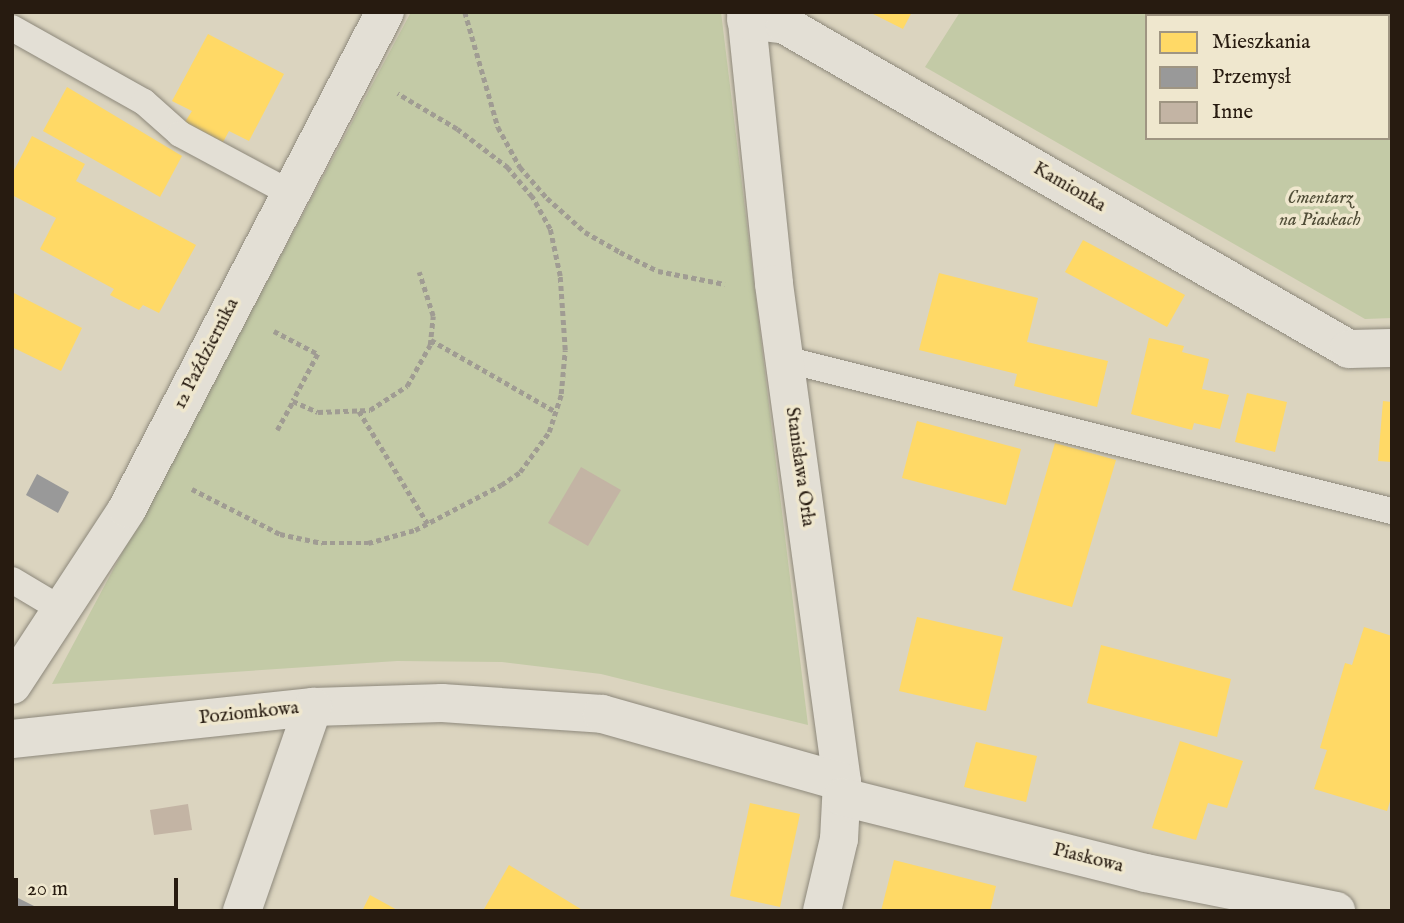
<!DOCTYPE html>
<meta charset="utf-8">
<style>
body{margin:0}
#map{position:relative;width:1404px;height:923px;overflow:hidden;background:#dbd4bf;font-family:"IM FELL English",serif}
div>[style]{position:absolute}
[style*='--x']{left:calc(var(--x)*1px);top:calc(var(--y)*1px);width:calc(var(--w)*1px);rotate:calc(var(--a)*1deg)}
.green>*{inset:0;background:#c3caa6}
.homes>*{inset:0;background:#ffd966}
.industry>*{inset:0;background:#999}
.building>*{inset:0;background:#c3b4a4}
.path>*{height:4.5px;margin-top:-2.25px;transform-origin:0;background:repeating-linear-gradient(90deg,#a09c93 0 5px,transparent 0 8.5px)}
.roads{filter:drop-shadow(0 0 2px #8d887b) drop-shadow(0 0 2px #8d887b)}
.lane>*{height:26px;margin:-13px;padding:0 13px;transform-origin:13px;border-radius:13px;background:#e3dfd5}
.street>*{height:38px;margin:-19px;padding:0 19px;transform-origin:19px;border-radius:19px;background:#e3dfd5}
span{translate:-50% -50%;white-space:nowrap;text-align:center;line-height:1.15;-webkit-text-stroke:7px #efe7ce;paint-order:stroke}
.street-label{font-size:19px;color:#271b10}
.park-label{font-size:19px;color:#504d37;font-style:italic}
.frame{position:absolute;inset:0;border:14px solid #271b10;pointer-events:none}
.legend{position:absolute;left:1145px;top:14px;width:245px;height:126px;box-sizing:border-box;background:#efe7ce;border:2px solid #9f9582;margin:0;padding:9px 12px;list-style:none;font-size:21px;color:#271b10}
.legend li{display:flex;align-items:center;gap:14px;height:35px}
.legend b{width:35px;border:2px solid #9f9582}
.scale{position:absolute;left:14px;top:878px;width:164px;height:32px;box-sizing:border-box;border:4px solid #271b10;border-top:0;padding-left:9px;font-size:21px;line-height:24px;white-space:nowrap;color:#271b10;-webkit-text-stroke:5px #efe7ce;paint-order:stroke}
</style>
<div id="map">
<div class="green">
<div style="clip-path:polygon(411px 12px,721px 12px,808px 725px,601px 674px,502px 662px,397px 661px,52px 684px)"></div>
<div style="clip-path:polygon(evenodd,960px 12px,1392px 12px,1392px 318px,1365px 319px,925px 67px,960px 12px,1147px 16px,1388px 16px,1388px 138px,1147px 138px,1147px 16px)"></div>
</div>
<div class="homes">
<div style="clip-path:polygon(869px 12px,912px 12px,903px 29px)"></div>
<div style="clip-path:polygon(208px 34px,284px 74px,249px 141px,229px 131px,223px 142px,185px 122px,192px 111px,172px 101px)"></div>
<div style="clip-path:polygon(67px 87px,182px 156px,160px 197px,43px 131px)"></div>
<div style="clip-path:polygon(32px 136px,85px 164px,76px 181px,196px 245px,159px 313px,143px 305px,139px 310px,110px 295px,114px 289px,40px 249px,56px 218px,12px 195px,12px 174px)"></div>
<div style="clip-path:polygon(1083px 240px,1185px 295px,1167px 327px,1065px 272px)"></div>
<div style="clip-path:polygon(939px 273px,1038px 298px,1027px 342px,1108px 361px,1097px 407px,1014px 386px,1017px 374px,919px 350px)"></div>
<div style="clip-path:polygon(12px 292px,82px 328px,61px 371px,12px 347px)"></div>
<div style="clip-path:polygon(1149px 338px,1184px 346px,1182px 352px,1209px 359px,1202px 389px,1229px 395px,1220px 429px,1194px 423px,1192px 430px,1131px 414px)"></div>
<div style="clip-path:polygon(1247px 393px,1287px 402px,1275px 452px,1235px 442px)"></div>
<div style="clip-path:polygon(1383px 401px,1392px 402px,1392px 462px,1378px 461px)"></div>
<div style="clip-path:polygon(917px 421px,1021px 449px,1006px 505px,902px 478px)"></div>
<div style="clip-path:polygon(1055px 443px,1116px 460px,1072px 607px,1012px 590px)"></div>
<div style="clip-path:polygon(917px 617px,1003px 637px,986px 711px,899px 691px)"></div>
<div style="clip-path:polygon(1364px 627px,1392px 636px,1392px 795px,1387px 811px,1314px 789px,1327px 750px,1320px 748px,1345px 663px,1352px 665px)"></div>
<div style="clip-path:polygon(1101px 645px,1231px 679px,1217px 737px,1087px 703px)"></div>
<div style="clip-path:polygon(1180px 741px,1243px 761px,1227px 808px,1208px 803px,1196px 840px,1152px 828px)"></div>
<div style="clip-path:polygon(976px 742px,1037px 756px,1026px 802px,964px 787px)"></div>
<div style="clip-path:polygon(750px 803px,800px 814px,780px 907px,730px 896px)"></div>
<div style="clip-path:polygon(894px 860px,996px 886px,990px 911px,881px 911px)"></div>
<div style="clip-path:polygon(509px 865px,584px 911px,483px 911px)"></div>
<div style="clip-path:polygon(370px 895px,399px 911px,362px 911px)"></div>
</div>
<div class="industry">
<div style="clip-path:polygon(37px 474px,69px 492px,58px 513px,26px 495px)"></div>
<div style="clip-path:polygon(12px 895px,44px 911px,12px 911px)"></div>
</div>
<div class="building">
<div style="clip-path:polygon(581px 467px,621px 490px,588px 546px,548px 523px)"></div>
<div style="clip-path:polygon(188px 804px,192px 830px,154px 835px,150px 810px)"></div>
</div>
<div class="path">
<div style="--x:465;--y:12;--w:120;--a:74"></div>
<div style="--x:498;--y:127;--w:46;--a:61.2"></div>
<div style="--x:520;--y:167;--w:41;--a:48.9"></div>
<div style="--x:547;--y:198;--w:51;--a:41.8"></div>
<div style="--x:585;--y:232;--w:40;--a:29.7"></div>
<div style="--x:620;--y:252;--w:42;--a:26.6"></div>
<div style="--x:658;--y:271;--w:68;--a:11"></div>
<div style="--x:274;--y:331;--w:50;--a:27.6"></div>
<div style="--x:318;--y:354;--w:53;--a:118"></div>
<div style="--x:293;--y:401;--w:27;--a:24"></div>
<div style="--x:318;--y:412;--w:52;--a:-2.2"></div>
<div style="--x:370;--y:410;--w:44;--a:-33"></div>
<div style="--x:407;--y:386;--w:47;--a:-60.7"></div>
<div style="--x:430;--y:345;--w:29;--a:-84"></div>
<div style="--x:433;--y:316;--w:46;--a:-107.7"></div>
<div style="--x:431;--y:340;--w:144;--a:29.9"></div>
<div style="--x:359;--y:411;--w:132;--a:58.6"></div>
<div style="--x:277;--y:430;--w:33;--a:-61"></div>
<div style="--x:192;--y:489;--w:99;--a:27.1"></div>
<div style="--x:280;--y:534;--w:43;--a:12.1"></div>
<div style="--x:322;--y:543;--w:46;--a:0"></div>
<div style="--x:368;--y:543;--w:49;--a:-15.5"></div>
<div style="--x:415;--y:530;--w:97;--a:-27.6"></div>
<div style="--x:501;--y:485;--w:23;--a:-34"></div>
<div style="--x:520;--y:472;--w:49;--a:-54.1"></div>
<div style="--x:549;--y:432;--w:40;--a:-72"></div>
<div style="--x:561;--y:394;--w:44;--a:-84.8"></div>
<div style="--x:565;--y:350;--w:74;--a:-93.9"></div>
<div style="--x:560;--y:276;--w:48;--a:-102"></div>
<div style="--x:550;--y:229;--w:37;--a:-119"></div>
<div style="--x:532;--y:197;--w:38;--a:-130"></div>
<div style="--x:508;--y:168;--w:64;--a:-142.6"></div>
<div style="--x:457;--y:129;--w:69;--a:-149.3"></div>
</div>
<div class="roads">
<div class="lane">
<div style="--x:12;--y:28;--w:151;--a:29.3"></div>
<div style="--x:144;--y:102;--w:48;--a:41.6"></div>
<div style="--x:180;--y:134;--w:125;--a:28.2"></div>
<div style="--x:784;--y:359;--w:627;--a:14.04"></div>
<div style="--x:12;--y:580;--w:61;--a:30.8"></div>
</div>
<div class="street">
<div style="--x:746;--y:12;--w:273;--a:84.1"></div>
<div style="--x:774;--y:284;--w:503;--a:82.22"></div>
<div style="--x:842;--y:782;--w:57;--a:93"></div>
<div style="--x:839;--y:839;--w:74;--a:103.3"></div>
<div style="--x:746;--y:20;--w:39;--a:7"></div>
<div style="--x:785;--y:25;--w:650;--a:29.88"></div>
<div style="--x:1349;--y:349;--w:43;--a:-1.3"></div>
<div style="--x:12;--y:685;--w:210;--a:-56.8"></div>
<div style="--x:127;--y:509;--w:560;--a:-62.57"></div>
<div style="--x:12;--y:739;--w:303;--a:-6.1"></div>
<div style="--x:313;--y:707;--w:129;--a:-1.8"></div>
<div style="--x:442;--y:703;--w:160;--a:3.9"></div>
<div style="--x:602;--y:714;--w:249;--a:15.8"></div>
<div style="--x:843;--y:797;--w:312;--a:14.1"></div>
<div style="--x:1146;--y:873;--w:194;--a:11.3"></div>
<div style="--x:242;--y:911;--w:216;--a:-70.8"></div>
</div>
</div>
<div class="street-label">
<span style="left:1069px;top:188px;rotate:30deg">Kamionka</span>
<span style="left:207px;top:354px;rotate:-63deg">12 Października</span>
<span style="left:799px;top:467px;rotate:82deg">Stanisława Orła</span>
<span style="left:249px;top:714px;rotate:-6deg">Poziomkowa</span>
<span style="left:1088px;top:859px;rotate:14deg">Piaskowa</span>
</div>
<div class="park-label">
<span style="left:1320px;top:210px">Cmentarz<br>na Piaskach</span>
</div>
<div class="frame"></div>
<ul class="legend">
<li><b style="height:19px;background:#ffd966"></b>Mieszkania</li>
<li><b style="height:19px;background:#999"></b>Przemysł</li>
<li><b style="height:19px;background:#c3b4a4"></b>Inne</li>
</ul>
<div class="scale">20 m</div>
</div>
